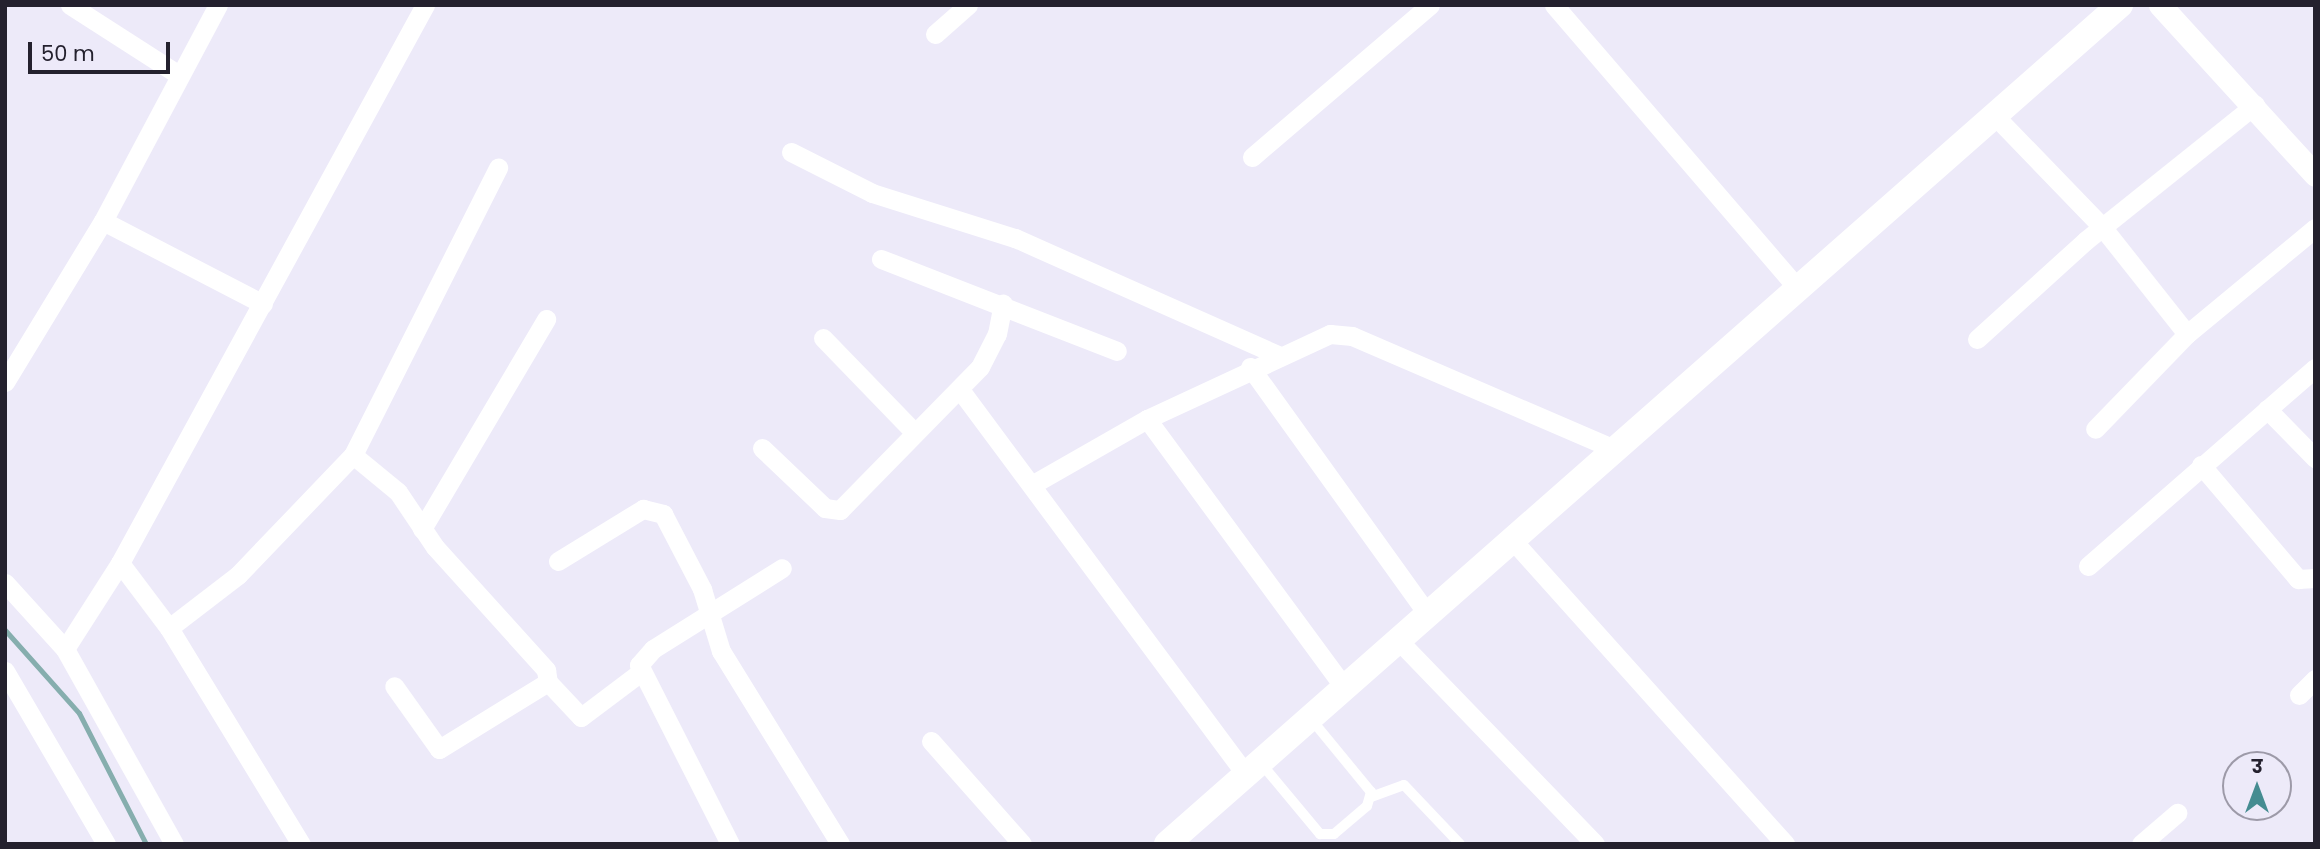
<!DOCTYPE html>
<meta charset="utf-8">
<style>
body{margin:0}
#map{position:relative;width:2320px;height:849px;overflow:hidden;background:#edeaf9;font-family:Poppins,"Noto Sans Devanagari",sans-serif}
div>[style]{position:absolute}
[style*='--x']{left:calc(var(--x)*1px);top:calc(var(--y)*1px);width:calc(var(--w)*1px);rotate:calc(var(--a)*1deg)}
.stream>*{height:5px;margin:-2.5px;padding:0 2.5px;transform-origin:2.5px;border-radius:2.5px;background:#86aeae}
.service>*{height:10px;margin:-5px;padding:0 5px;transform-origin:5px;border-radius:5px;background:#fff}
.minor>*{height:19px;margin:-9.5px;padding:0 9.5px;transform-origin:9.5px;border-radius:9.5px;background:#fff}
.tertiary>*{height:23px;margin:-11.5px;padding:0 11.5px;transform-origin:11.5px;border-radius:11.5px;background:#fff}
.secondary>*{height:26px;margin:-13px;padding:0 13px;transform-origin:13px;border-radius:13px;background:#fff}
span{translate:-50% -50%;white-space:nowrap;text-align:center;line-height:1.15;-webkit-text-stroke:7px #edeaf9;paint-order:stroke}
.frame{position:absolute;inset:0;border:7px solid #24212e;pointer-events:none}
.north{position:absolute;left:2222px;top:751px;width:70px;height:70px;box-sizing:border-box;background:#edeaf9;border:2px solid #9d9aa8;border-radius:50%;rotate:0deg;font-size:19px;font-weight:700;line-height:28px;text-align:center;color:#24212e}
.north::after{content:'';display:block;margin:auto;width:24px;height:32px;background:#458c91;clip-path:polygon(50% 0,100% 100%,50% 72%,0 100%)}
.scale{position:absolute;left:28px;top:42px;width:142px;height:32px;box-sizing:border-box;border:4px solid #24212e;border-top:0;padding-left:9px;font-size:21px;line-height:24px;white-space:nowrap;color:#24212e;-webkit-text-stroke:5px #edeaf9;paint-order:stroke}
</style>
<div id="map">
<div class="stream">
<div style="--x:5;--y:630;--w:111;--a:48.3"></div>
<div style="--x:79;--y:713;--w:147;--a:62.9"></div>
</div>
<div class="service">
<div style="--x:1260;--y:762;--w:94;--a:50.2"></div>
<div style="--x:1320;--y:834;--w:14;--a:0"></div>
<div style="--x:1334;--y:834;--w:43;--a:-40.3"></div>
<div style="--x:1367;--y:806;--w:15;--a:-74"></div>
<div style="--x:1371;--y:792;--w:94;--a:-129.4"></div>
<div style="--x:1371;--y:797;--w:35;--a:-20"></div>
<div style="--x:1404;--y:785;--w:81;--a:46.5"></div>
</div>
<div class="minor">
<div style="--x:70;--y:5;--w:130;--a:32.7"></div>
<div style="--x:1554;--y:5;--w:376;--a:49.3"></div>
<div style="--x:935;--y:34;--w:44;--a:-41.3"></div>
<div style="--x:1995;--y:116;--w:156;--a:46"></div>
<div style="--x:2103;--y:228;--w:135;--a:51.6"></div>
<div style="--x:2187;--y:334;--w:132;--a:134.1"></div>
<div style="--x:791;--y:152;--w:91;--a:26.8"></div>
<div style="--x:872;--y:193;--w:150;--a:17.5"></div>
<div style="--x:1015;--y:238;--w:290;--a:24"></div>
<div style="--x:1252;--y:157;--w:234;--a:-40.5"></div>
<div style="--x:103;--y:221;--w:180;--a:27.4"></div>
<div style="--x:881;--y:259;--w:253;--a:21.3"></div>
<div style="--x:2187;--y:334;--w:166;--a:-39.6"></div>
<div style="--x:823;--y:338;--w:131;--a:45.9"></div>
<div style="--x:1977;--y:339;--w:146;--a:-42.2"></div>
<div style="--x:2085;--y:241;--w:218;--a:-38.7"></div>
<div style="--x:1250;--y:367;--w:305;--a:54.3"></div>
<div style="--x:5;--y:382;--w:188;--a:-58.7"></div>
<div style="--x:103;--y:221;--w:245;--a:-62"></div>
<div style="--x:961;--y:391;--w:476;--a:53.4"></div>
<div style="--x:2267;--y:409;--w:69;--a:45.6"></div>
<div style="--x:1147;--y:419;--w:335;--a:53.7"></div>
<div style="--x:762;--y:448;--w:87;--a:43.6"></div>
<div style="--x:825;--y:508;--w:15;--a:8"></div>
<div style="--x:840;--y:510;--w:200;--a:-45.6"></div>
<div style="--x:980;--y:367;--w:37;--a:-63"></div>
<div style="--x:997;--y:334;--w:31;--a:-79"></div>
<div style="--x:353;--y:455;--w:58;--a:39.4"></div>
<div style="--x:398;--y:492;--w:66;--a:56.1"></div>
<div style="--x:435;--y:547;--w:166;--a:47.9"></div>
<div style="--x:546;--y:670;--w:12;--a:81"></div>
<div style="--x:548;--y:682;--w:128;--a:148.4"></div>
<div style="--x:439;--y:749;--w:77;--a:-125.5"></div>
<div style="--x:2201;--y:465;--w:150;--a:49.6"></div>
<div style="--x:2298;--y:579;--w:17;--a:-3"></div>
<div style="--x:1035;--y:483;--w:129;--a:-29.7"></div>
<div style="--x:1147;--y:419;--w:202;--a:-24.9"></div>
<div style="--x:1330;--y:334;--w:22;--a:5"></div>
<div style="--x:1352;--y:336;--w:285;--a:23.3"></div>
<div style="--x:422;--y:529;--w:244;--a:-59.4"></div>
<div style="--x:1516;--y:544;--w:403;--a:48.1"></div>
<div style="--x:558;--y:561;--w:100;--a:-31.5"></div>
<div style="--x:643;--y:509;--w:21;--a:14"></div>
<div style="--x:663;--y:514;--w:85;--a:62.5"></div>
<div style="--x:702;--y:589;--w:65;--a:73"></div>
<div style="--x:721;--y:651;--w:227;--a:58.3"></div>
<div style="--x:120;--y:563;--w:81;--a:53"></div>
<div style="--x:169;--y:628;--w:253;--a:58.6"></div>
<div style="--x:2088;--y:566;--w:301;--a:-41.1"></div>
<div style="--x:5;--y:583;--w:89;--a:47.7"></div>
<div style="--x:65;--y:649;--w:223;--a:60.8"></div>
<div style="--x:169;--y:628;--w:87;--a:-37.5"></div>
<div style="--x:238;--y:575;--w:166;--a:-46.2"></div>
<div style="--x:353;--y:455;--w:322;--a:-63.2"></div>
<div style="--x:1399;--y:641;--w:282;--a:46"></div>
<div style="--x:65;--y:649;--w:102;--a:-57.4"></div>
<div style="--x:120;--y:563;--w:636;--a:-61.34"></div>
<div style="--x:5;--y:671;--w:200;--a:59.7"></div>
<div style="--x:548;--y:682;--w:48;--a:46.7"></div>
<div style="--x:581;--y:717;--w:75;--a:-36.9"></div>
<div style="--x:2299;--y:695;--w:23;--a:-45"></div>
<div style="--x:931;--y:741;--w:137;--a:48.5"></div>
<div style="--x:730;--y:844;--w:201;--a:-116.9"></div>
<div style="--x:639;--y:665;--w:21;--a:-49"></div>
<div style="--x:653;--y:649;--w:152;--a:-32.1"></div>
<div style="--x:2141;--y:844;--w:48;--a:-40.7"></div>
</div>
<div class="tertiary">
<div style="--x:2160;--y:5;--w:230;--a:47.6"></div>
</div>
<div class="secondary">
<div style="--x:1167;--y:844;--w:1270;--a:-41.36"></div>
</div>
<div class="frame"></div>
<div class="north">उ</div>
<div class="scale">50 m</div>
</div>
